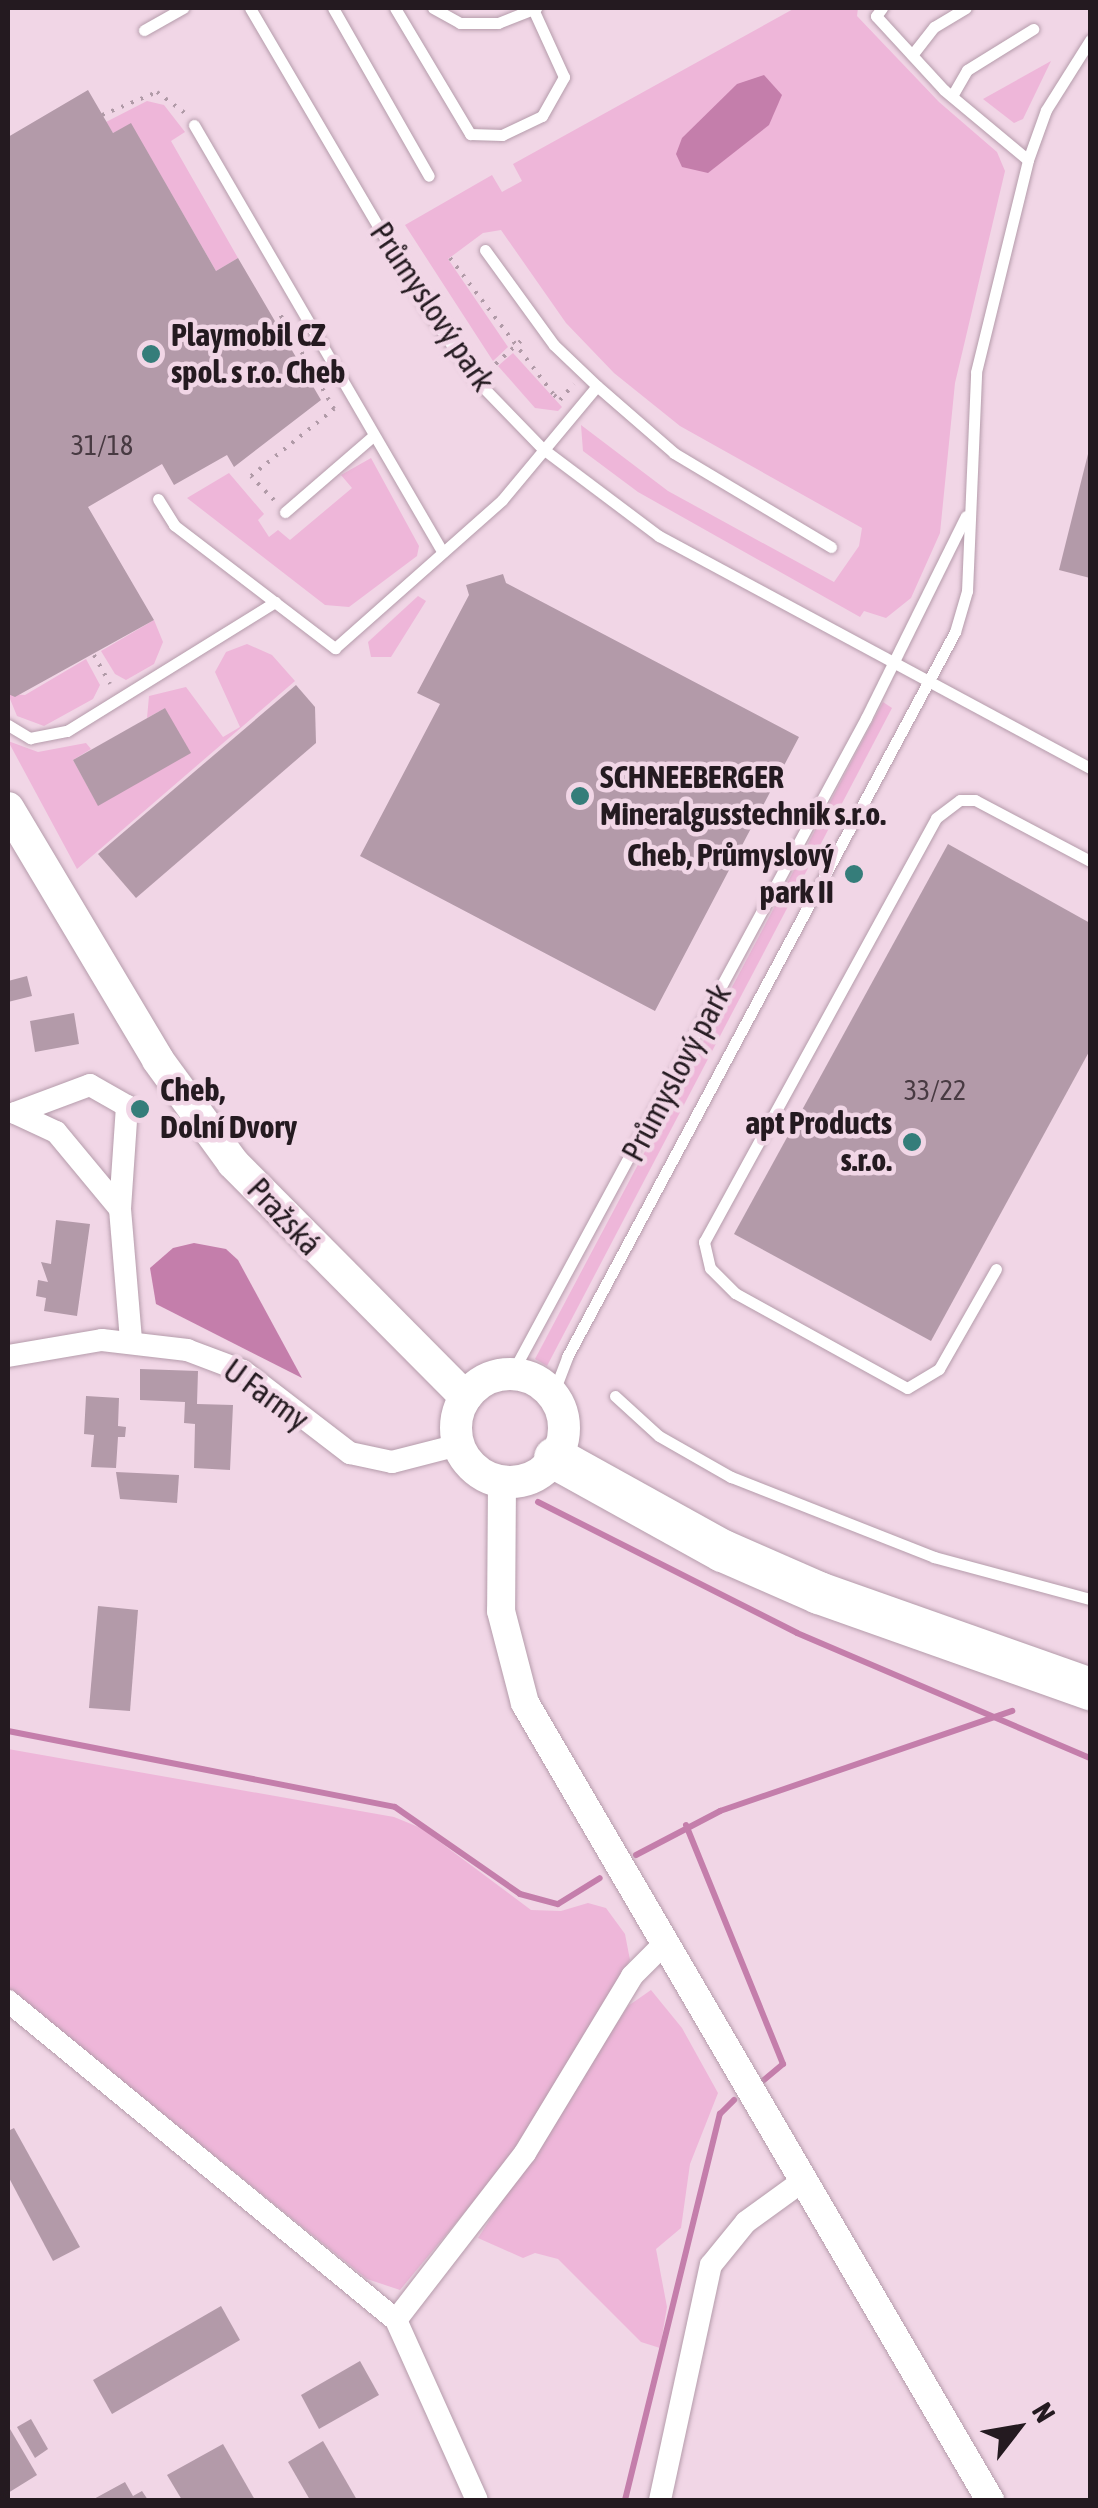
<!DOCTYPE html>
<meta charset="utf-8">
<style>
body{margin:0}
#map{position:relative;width:1098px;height:2508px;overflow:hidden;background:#f1d6e6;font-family:"Asap Condensed",sans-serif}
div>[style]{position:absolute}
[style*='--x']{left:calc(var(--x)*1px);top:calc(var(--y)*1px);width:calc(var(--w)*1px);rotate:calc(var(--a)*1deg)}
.green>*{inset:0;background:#eeb6d9}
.water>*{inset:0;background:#c47eab}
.stream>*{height:6px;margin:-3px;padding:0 3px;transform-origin:3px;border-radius:3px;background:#c47eab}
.building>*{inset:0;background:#b39aa9}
.path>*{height:4px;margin-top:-2px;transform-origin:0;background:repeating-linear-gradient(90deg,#b09aa7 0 2.5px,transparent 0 10.5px)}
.roads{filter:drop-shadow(0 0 2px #b59cab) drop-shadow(0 0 2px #b59cab)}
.service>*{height:11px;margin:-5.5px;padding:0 5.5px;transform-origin:5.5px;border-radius:5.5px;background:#fff}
.minor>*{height:22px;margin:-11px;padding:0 11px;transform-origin:11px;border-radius:11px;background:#fff}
.tertiary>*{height:28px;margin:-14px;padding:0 14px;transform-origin:14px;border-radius:14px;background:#fff}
.secondary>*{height:32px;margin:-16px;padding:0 16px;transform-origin:16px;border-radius:16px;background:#fff}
.secondary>.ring{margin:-16px;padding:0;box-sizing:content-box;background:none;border:32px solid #fff;border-radius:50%}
.motorway>*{height:42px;margin:-21px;padding:0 21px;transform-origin:21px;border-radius:21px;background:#fff}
.dots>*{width:28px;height:28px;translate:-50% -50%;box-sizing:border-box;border:5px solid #f1d6e6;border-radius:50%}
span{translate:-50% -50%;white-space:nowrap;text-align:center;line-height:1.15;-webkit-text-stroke:9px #f1d6e6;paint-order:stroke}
.number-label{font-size:28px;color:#483a42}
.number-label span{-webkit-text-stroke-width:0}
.street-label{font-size:32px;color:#241a20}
.poi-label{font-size:32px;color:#241a20;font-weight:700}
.left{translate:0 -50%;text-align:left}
.right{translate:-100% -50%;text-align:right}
.frame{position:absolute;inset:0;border:10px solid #241a20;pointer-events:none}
.north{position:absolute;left:968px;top:2378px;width:100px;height:100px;-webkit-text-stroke:8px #f1d6e6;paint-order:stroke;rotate:59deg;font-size:28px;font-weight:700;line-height:40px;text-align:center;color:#241a20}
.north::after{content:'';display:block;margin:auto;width:35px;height:45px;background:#241a20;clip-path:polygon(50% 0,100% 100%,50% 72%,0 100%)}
</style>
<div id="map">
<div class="green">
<div style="clip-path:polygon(795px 8px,858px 8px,857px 16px,939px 102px,997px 152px,1005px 171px,955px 383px,940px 533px,911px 598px,886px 618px,864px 611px,860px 617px,638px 492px,583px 451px,581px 425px,668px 491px,834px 582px,859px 546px,862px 528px,680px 426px,614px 373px,566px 323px,501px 230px,483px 233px,448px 259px,508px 347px,493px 361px,405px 225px,492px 175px,502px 192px,522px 181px,513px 164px)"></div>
<div style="clip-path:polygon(1051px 61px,1023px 119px,1014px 123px,983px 99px)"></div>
<div style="clip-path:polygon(147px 101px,164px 105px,185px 132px,171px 141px,238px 258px,216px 271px,131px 124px,113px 133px,106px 122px)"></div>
<div style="clip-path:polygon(513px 353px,562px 407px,558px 411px,535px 408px,498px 366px)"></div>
<div style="clip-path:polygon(371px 458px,419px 546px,417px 556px,349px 607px,325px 605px,187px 498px,229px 473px,264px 514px,258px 520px,269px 537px,278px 530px,290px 540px,352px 488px,341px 475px)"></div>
<div style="clip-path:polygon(418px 596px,426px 601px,391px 657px,371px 657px,368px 642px)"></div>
<div style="clip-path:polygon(154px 620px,163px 642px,154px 664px,126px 680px,115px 674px,101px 651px)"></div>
<div style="clip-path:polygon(247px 644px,272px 655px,295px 681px,77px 869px,8px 741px,38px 752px,86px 743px,91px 749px,73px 760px,98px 805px,165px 708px,147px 718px,149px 696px,186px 687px,223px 737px,240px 727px,215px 672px,226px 652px)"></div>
<div style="clip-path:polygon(86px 659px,100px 685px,93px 699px,44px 726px,17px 716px,8px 694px,25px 695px)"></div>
<div style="clip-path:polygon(883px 702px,892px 708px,547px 1366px,535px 1359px)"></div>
<div style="clip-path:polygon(8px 1749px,394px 1817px,421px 1828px,531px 1910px,561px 1911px,588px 1903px,606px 1908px,625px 1934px,630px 1960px,509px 2159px,400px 2290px,367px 2279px,8px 1989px)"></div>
<div style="clip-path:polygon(651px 1990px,682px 2028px,718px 2093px,690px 2164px,681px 2228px,656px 2249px,667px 2307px,660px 2348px,641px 2342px,558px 2259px,535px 2253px,523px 2258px,478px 2238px,628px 2006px)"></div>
</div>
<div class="water">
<div style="clip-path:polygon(764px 75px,782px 95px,769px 125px,708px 173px,682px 167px,676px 154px,682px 138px,737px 84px)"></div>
<div style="clip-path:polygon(194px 1243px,226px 1249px,238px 1260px,302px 1378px,156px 1304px,150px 1268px,173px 1248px)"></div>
</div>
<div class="stream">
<div style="--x:538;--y:1502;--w:290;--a:26.8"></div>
<div style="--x:797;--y:1633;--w:319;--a:23.1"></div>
<div style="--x:8;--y:1731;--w:394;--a:11.1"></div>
<div style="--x:395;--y:1807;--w:152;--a:34.8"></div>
<div style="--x:520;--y:1894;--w:39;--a:15"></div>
<div style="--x:558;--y:1904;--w:49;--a:-31.8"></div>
<div style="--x:686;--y:1825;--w:258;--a:67.9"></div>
<div style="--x:783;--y:2064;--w:25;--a:140"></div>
<div style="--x:636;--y:1855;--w:95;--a:-27.6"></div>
<div style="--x:720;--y:1811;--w:309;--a:-18.9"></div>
<div style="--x:625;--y:2500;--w:398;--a:-76.2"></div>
<div style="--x:720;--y:2114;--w:20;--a:-45"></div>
</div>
<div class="building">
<div style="clip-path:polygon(88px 90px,113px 133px,131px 123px,216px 271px,238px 258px,321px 400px,234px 467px,227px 455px,174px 485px,162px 464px,88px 507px,154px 620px,15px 697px,8px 694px,8px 137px)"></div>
<div style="clip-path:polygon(1089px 450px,1090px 450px,1090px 578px,1059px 570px)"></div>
<div style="clip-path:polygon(503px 574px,506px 583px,799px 737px,655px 1011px,360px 856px,440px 704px,417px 693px,469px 595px,466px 585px)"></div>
<div style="clip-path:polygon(296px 685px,315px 707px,316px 743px,136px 898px,98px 854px)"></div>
<div style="clip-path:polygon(165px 708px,191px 753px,98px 806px,73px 760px)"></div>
<div style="clip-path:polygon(948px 844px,1090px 923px,1090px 1050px,931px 1341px,734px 1234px)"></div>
<div style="clip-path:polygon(27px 976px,32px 996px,8px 1002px,8px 981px)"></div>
<div style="clip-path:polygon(74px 1013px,79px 1044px,35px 1052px,30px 1021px)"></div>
<div style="clip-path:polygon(56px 1220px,90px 1224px,77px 1316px,44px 1311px,46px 1298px,36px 1296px,38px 1280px,48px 1282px,41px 1262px,51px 1264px)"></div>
<div style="clip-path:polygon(140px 1369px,198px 1371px,197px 1404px,233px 1405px,230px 1470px,194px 1468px,195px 1424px,184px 1423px,185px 1402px,140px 1400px)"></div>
<div style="clip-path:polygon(86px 1396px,119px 1398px,118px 1426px,126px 1427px,125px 1437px,118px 1437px,116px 1468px,91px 1467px,94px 1435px,84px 1434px)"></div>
<div style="clip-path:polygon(116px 1472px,179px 1475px,177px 1503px,120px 1499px)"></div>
<div style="clip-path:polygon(98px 1606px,138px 1610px,130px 1711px,89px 1708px)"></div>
<div style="clip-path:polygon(14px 2128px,80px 2247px,53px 2261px,8px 2176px,8px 2131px)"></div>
<div style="clip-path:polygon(221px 2306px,240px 2340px,112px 2414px,93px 2380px)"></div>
<div style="clip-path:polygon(360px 2361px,379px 2395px,319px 2429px,301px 2395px)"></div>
<div style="clip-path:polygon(31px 2419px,48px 2449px,35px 2458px,17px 2427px)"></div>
<div style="clip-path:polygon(10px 2429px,37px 2475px,8px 2493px,8px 2430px)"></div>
<div style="clip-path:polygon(323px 2441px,357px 2500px,310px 2500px,288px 2462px)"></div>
<div style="clip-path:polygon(223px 2444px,255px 2500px,182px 2500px,167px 2475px)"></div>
<div style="clip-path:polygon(125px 2482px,133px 2496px,142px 2491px,148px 2500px,92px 2500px)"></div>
</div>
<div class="path">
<div style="--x:102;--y:115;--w:60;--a:-22.7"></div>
<div style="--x:157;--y:92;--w:36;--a:37"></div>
<div style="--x:450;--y:258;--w:172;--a:52.8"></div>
<div style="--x:554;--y:395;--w:8;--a:40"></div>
<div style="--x:560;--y:400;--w:21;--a:-49"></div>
<div style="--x:488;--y:371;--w:50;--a:-42.6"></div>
<div style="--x:274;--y:500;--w:33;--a:-134"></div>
<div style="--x:251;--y:476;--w:107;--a:-38.9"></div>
<div style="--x:334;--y:409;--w:115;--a:-119.7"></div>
<div style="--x:94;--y:655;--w:33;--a:61"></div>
</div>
<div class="roads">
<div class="service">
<div style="--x:250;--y:8;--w:344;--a:59.6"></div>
<div style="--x:424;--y:305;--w:93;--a:55.1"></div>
<div style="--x:477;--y:381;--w:95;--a:45.9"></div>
<div style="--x:543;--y:449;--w:145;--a:36.9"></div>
<div style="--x:659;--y:536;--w:489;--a:28.3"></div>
<div style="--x:333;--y:8;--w:193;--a:60.3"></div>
<div style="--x:395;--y:8;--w:147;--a:59.2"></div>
<div style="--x:470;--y:134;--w:32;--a:2"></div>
<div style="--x:502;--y:135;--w:44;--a:-25.4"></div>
<div style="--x:542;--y:116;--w:45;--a:-60.6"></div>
<div style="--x:564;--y:77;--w:75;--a:-114.5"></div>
<div style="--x:433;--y:8;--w:31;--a:29"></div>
<div style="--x:460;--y:23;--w:38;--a:0"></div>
<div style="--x:498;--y:23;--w:41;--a:-21.5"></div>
<div style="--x:882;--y:8;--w:10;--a:127"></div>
<div style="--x:876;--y:16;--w:100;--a:47.4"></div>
<div style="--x:944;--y:90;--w:109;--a:39.8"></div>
<div style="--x:144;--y:30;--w:45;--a:-29.4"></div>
<div style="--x:912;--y:55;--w:36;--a:-52"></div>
<div style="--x:934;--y:27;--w:37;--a:-31"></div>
<div style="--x:952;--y:96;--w:30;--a:-60"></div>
<div style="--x:967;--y:70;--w:78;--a:-31.8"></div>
<div style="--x:194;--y:125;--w:494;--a:59.8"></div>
<div style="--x:485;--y:250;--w:117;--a:54"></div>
<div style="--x:554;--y:345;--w:59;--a:43.6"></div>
<div style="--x:158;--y:499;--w:31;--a:58"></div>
<div style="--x:174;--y:525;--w:203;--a:37.4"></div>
<div style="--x:335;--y:648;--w:223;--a:-41.5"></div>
<div style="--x:502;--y:500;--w:148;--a:-50.2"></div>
<div style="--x:597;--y:386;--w:102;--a:41"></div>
<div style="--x:674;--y:453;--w:183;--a:30.9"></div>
<div style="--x:285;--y:512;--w:116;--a:-40.8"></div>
<div style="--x:8;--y:725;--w:26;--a:31"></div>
<div style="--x:30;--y:738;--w:38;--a:-11"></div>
<div style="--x:67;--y:731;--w:245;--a:-31.8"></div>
<div style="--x:996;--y:1269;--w:115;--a:119.7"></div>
<div style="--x:939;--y:1369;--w:37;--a:149"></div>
<div style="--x:907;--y:1388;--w:196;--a:-151.1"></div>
<div style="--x:735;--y:1293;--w:35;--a:-135"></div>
<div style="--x:710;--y:1268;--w:27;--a:-103"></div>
<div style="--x:704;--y:1242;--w:483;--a:-61.3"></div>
<div style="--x:936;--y:818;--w:30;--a:-37"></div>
<div style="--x:960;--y:800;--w:15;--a:0"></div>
<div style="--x:975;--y:800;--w:130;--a:27.9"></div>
<div style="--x:512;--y:1373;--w:745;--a:-61.61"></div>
<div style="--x:866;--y:718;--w:225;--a:-63.7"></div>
<div style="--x:553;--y:1394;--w:40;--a:-69"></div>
<div style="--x:567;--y:1357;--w:822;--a:-61.85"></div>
<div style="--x:955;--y:632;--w:43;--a:-73.7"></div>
<div style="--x:967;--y:591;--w:219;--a:-87.6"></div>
<div style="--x:976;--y:372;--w:218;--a:-76.2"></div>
<div style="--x:1028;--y:160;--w:53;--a:-70.2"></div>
<div style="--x:1046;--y:110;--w:83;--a:-57.8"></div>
<div style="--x:615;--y:1396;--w:59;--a:42.3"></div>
<div style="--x:659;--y:1436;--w:83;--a:29.7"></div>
<div style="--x:731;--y:1477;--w:218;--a:21.5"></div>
<div style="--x:934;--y:1557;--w:162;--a:15.1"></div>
</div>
<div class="minor">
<div style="--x:120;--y:1209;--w:100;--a:-129.7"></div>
<div style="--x:56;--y:1132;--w:45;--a:-155.1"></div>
<div style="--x:15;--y:1113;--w:80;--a:-20.5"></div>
<div style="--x:90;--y:1085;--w:43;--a:29.6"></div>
<div style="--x:127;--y:1106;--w:103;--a:93.9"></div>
<div style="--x:120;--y:1209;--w:132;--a:85.2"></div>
<div style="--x:8;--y:1356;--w:95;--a:-9.7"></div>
<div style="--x:102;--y:1340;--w:86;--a:6.7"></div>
<div style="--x:187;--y:1350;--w:60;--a:20.6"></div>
<div style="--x:243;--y:1371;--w:135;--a:37.5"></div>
<div style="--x:350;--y:1453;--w:43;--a:12.1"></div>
<div style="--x:392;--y:1462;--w:68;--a:-14.4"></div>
<div style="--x:8;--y:2001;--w:502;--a:39.43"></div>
<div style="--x:396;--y:2320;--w:197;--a:65.8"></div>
<div style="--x:396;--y:2320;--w:211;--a:-52.3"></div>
<div style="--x:525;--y:2153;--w:207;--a:-58.8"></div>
<div style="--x:632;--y:1976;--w:44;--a:-45"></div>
<div style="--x:660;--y:2500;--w:240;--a:-77.8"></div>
<div style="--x:711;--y:2265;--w:55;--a:-50.9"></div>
<div style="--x:746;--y:2222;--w:72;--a:-35.9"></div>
</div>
<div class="tertiary">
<div style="--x:502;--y:1481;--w:130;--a:90.4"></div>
<div style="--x:501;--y:1611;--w:95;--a:75.4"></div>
<div style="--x:525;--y:1703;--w:923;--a:59.74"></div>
</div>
<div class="secondary">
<div style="--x:8;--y:808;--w:293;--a:59.2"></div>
<div style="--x:158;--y:1060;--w:127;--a:53.9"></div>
<div style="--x:233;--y:1163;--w:330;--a:45.2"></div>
<div class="ring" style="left:456px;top:1374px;width:76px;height:76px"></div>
</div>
<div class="motorway">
<div style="--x:555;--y:1458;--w:192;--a:29"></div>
<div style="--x:723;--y:1551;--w:105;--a:23.6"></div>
<div style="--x:819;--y:1593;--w:288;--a:19.5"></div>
</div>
</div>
<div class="dots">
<div style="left:151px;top:354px;background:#357d7a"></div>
<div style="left:580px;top:796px;background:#357d7a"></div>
<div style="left:854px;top:874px;background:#357d7a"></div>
<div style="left:140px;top:1109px;background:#357d7a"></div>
<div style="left:912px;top:1142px;background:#357d7a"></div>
</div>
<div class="number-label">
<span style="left:102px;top:445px">31/18</span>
<span style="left:935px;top:1090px">33/22</span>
</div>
<div class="street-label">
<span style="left:432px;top:307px;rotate:56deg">Průmyslový park</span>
<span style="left:677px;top:1073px;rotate:-62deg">Průmyslový park</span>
<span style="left:284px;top:1217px;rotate:47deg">Pražská</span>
<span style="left:266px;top:1395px;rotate:36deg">U Farmy</span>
</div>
<div class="poi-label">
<span class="left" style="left:171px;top:354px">Playmobil CZ<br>spol. s r.o. Cheb</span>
<span class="left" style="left:600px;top:796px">SCHNEEBERGER<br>Mineralgusstechnik s.r.o.</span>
<span class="right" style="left:834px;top:874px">Cheb, Průmyslový<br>park II</span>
<span class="left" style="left:160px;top:1109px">Cheb,<br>Dolní Dvory</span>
<span class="right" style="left:892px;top:1142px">apt Products<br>s.r.o.</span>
</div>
<div class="frame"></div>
<div class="north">N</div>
</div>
